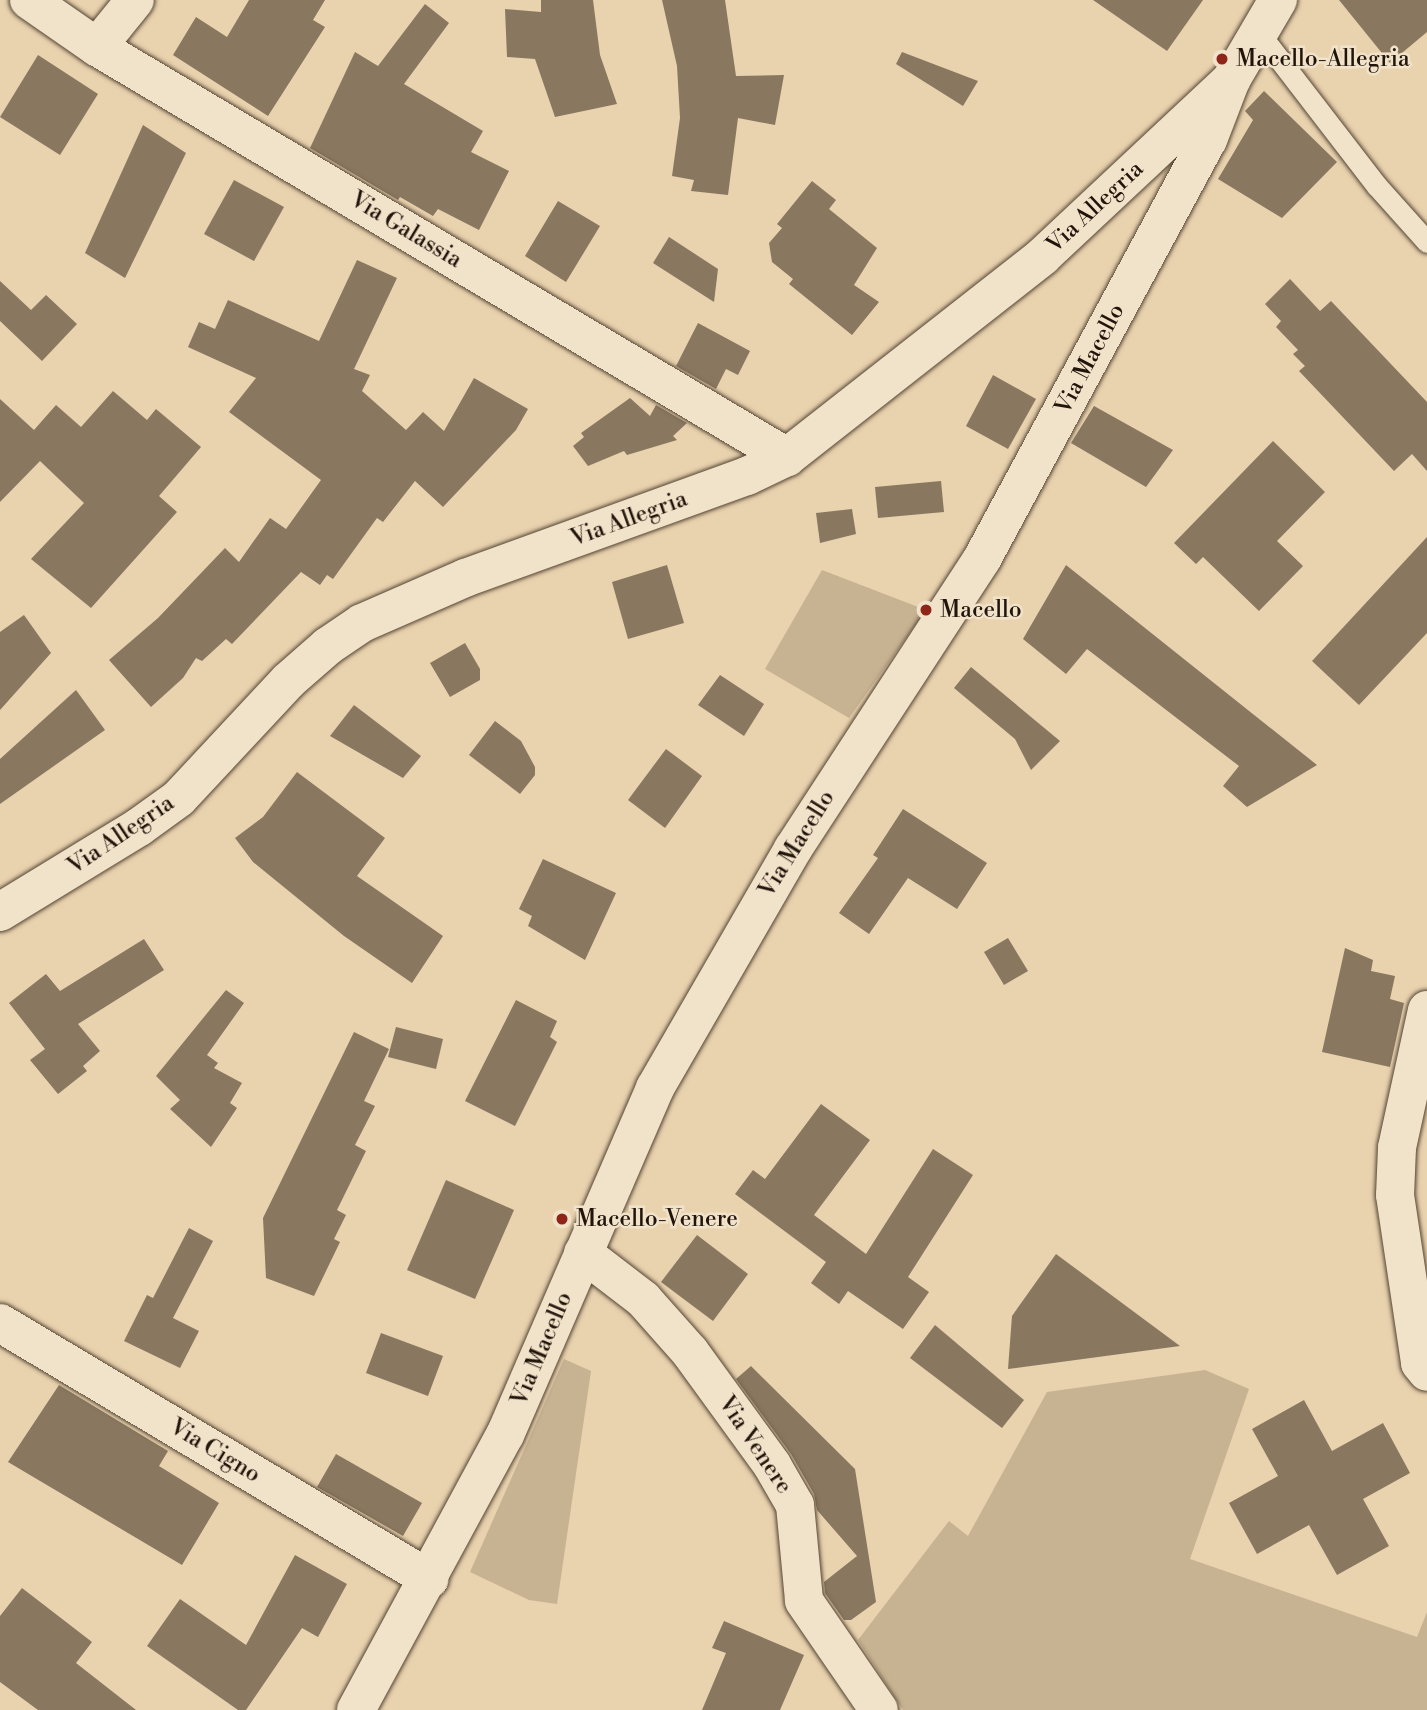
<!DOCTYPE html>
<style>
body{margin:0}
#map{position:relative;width:1427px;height:1710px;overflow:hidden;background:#e9d2ae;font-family:"Libre Bodoni",serif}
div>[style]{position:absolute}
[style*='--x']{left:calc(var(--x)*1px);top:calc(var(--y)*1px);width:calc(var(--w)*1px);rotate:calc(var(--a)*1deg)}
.green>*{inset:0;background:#c7b292}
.building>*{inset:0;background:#89775f}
.roads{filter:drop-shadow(0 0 2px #534433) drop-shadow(0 0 2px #534433)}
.service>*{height:21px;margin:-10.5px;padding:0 10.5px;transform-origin:10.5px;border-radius:10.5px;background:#f1e2ca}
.minor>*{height:38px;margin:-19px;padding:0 19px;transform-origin:19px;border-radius:19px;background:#f1e2ca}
.tertiary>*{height:38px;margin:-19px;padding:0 19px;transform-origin:19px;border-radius:19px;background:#f1e2ca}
.secondary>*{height:38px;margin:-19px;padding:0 19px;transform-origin:19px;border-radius:19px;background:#f1e2ca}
.dots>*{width:19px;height:19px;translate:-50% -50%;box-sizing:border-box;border:4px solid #f1e2ca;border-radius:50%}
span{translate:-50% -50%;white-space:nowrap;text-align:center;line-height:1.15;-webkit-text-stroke:5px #f1e2ca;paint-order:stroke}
.poi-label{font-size:23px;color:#21140a}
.left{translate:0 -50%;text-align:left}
.street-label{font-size:23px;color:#21140a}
</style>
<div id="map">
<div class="green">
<div style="clip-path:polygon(822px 570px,926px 610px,849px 718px,765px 669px)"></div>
<div style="clip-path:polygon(564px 1359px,591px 1371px,557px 1604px,529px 1600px,470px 1572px)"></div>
<div style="clip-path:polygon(1205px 1370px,1249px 1389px,1190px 1559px,1417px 1637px,1427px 1612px,1427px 1710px,903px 1710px,858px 1640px,949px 1521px,968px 1536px,1047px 1392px)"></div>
</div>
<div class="building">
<div style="clip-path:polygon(249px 0,325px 0,313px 20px,325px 27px,268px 116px,173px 55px,196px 17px,227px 37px)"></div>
<div style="clip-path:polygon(541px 0,593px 0,600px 55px,617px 104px,555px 117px,535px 59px,507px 57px,505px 9px,541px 12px)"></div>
<div style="clip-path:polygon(662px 0,725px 0,736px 76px,784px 75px,775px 125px,738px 118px,728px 195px,691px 191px,694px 180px,672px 176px,680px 118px,677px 66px)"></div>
<div style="clip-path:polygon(1093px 0,1203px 0,1167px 51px)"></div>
<div style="clip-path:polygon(1339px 0,1427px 0,1427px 32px,1390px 63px)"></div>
<div style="clip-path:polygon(425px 4px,449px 23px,404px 84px,483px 131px,471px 152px,509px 171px,479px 230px,438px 209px,433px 216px,400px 197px,398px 200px,310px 148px,355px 52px,378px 66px)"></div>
<div style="clip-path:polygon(902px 52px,978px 81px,963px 106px,896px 64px)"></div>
<div style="clip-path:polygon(38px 55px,98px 94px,60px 155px,0 117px)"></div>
<div style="clip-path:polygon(1264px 91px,1337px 162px,1282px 218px,1218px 179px,1253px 120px,1245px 111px)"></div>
<div style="clip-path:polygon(143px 125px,186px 153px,125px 278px,85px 253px)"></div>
<div style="clip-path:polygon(234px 180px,284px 207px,254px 261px,204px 234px)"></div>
<div style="clip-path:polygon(812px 181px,836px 200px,829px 209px,877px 248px,854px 285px,879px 302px,852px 335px,789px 284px,793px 279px,772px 262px,769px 243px,782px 228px,777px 224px)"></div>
<div style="clip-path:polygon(558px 201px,600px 226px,566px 282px,525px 256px)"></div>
<div style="clip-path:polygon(669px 237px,718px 269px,714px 302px,653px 263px)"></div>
<div style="clip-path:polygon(357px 260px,397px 278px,354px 369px,370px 375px,362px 391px,406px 430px,423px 412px,444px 431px,474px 378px,528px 409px,516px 430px,443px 507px,415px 481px,383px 522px,377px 518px,333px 579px,327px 575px,320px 585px,301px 572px,232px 644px,226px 639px,202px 661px,196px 658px,183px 678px,151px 707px,109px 660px,158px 618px,225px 548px,239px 562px,270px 518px,286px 529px,321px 480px,229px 412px,256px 378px,188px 347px,199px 322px,215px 329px,228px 300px,319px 341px)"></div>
<div style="clip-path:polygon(1290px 279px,1320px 311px,1331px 301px,1427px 402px,1427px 471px,1412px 454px,1394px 471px,1299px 371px,1305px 366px,1293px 354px,1298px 350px,1276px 327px,1281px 321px,1265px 304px)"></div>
<div style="clip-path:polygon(0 281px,31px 310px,46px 295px,77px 324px,42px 361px,0 321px)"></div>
<div style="clip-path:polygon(698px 323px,750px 351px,738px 375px,726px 369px,716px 389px,676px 366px)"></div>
<div style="clip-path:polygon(993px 375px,1036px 399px,1008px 449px,966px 426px)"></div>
<div style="clip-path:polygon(113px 391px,147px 420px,156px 409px,201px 447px,159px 496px,177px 512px,91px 608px,31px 559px,84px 503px,40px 461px,0 502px,0 399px,34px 430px,56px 405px,81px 427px)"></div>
<div style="clip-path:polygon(630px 398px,650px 416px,656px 405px,687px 423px,673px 436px,677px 440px,627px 455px,624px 451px,588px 466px,573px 446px,584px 437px,581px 433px)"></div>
<div style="clip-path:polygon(1094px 406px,1173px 450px,1146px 487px,1071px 443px)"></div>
<div style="clip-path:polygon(1273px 441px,1325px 492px,1277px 541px,1303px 566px,1259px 611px,1203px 557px,1196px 564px,1174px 543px)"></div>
<div style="clip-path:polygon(941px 481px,944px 512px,878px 518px,875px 487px)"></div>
<div style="clip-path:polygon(852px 509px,856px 534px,820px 543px,816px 513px)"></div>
<div style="clip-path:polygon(1427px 537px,1427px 633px,1359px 705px,1312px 661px)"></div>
<div style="clip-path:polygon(667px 565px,684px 623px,628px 639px,612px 582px)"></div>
<div style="clip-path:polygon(1066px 565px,1317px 765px,1247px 807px,1223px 786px,1239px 766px,1087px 649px,1066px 674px,1023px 639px)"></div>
<div style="clip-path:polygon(24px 615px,51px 653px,0 710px,0 632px)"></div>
<div style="clip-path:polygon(465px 643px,480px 669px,480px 680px,450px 697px,430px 663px)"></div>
<div style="clip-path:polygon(971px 667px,1060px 741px,1031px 770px,1015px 739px,954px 688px)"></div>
<div style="clip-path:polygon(720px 675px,764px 704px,744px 736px,698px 705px)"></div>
<div style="clip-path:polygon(76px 690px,105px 730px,0 804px,0 759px)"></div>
<div style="clip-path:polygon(354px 705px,421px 756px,403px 778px,330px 736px)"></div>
<div style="clip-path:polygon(495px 721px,521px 741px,535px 767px,535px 775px,520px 794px,469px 755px)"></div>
<div style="clip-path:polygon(666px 749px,702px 776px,665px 828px,628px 800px)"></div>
<div style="clip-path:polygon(297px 772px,385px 838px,357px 876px,443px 936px,412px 983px,344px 936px,253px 862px,235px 838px,263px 817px)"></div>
<div style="clip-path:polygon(903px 809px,987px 863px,957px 909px,908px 878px,869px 934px,839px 913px,878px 858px,873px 855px)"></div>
<div style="clip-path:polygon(543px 859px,616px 893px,585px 960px,528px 926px,532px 916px,519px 909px)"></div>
<div style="clip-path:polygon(1008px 938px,1028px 971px,1004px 985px,984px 952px)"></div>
<div style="clip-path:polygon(144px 939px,164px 970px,78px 1024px,100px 1051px,83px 1066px,87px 1071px,58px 1094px,30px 1060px,45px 1049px,9px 1003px,46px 974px,60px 991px)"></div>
<div style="clip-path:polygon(1345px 948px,1373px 960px,1371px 971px,1395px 976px,1390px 999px,1404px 1003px,1390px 1067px,1322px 1052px)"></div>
<div style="clip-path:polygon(226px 990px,244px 1003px,207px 1055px,218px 1063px,214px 1068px,242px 1083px,230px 1103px,237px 1108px,211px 1147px,170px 1109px,180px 1100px,156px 1076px)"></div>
<div style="clip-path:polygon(516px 1000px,557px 1021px,550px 1037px,557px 1042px,515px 1126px,465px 1101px)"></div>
<div style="clip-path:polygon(396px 1027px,443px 1039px,436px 1069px,388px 1057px)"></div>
<div style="clip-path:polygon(354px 1032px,389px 1049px,364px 1101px,375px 1106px,355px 1145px,366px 1151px,337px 1210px,346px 1215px,334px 1239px,340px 1242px,314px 1296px,266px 1278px,263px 1218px)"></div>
<div style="clip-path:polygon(821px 1104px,870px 1140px,814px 1215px,866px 1254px,933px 1149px,973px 1175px,908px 1277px,929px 1292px,903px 1329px,848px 1291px,839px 1304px,811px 1283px,826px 1262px,735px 1194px,753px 1170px,765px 1179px)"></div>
<div style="clip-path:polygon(446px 1180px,514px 1210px,475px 1299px,407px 1270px)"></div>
<div style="clip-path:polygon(189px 1228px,213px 1241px,173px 1318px,199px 1331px,180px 1368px,124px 1341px,147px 1295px,153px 1298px)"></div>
<div style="clip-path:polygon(697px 1235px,748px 1274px,713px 1321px,661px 1282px)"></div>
<div style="clip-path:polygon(1056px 1254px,1180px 1346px,1008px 1369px,1012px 1316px)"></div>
<div style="clip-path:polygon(935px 1325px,1024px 1400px,1002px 1428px,910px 1358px)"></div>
<div style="clip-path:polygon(381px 1333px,443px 1356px,428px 1396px,366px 1373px)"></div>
<div style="clip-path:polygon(751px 1366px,855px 1469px,876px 1602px,851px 1620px,844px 1620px,825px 1593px,824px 1582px,857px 1556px,817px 1510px,814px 1494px,791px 1454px,736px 1379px)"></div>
<div style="clip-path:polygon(59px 1385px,168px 1451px,159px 1466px,219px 1503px,182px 1565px,8px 1462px)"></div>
<div style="clip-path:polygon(1304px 1400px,1332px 1451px,1383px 1423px,1410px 1473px,1363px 1499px,1389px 1546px,1337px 1575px,1309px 1525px,1257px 1554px,1229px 1503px,1278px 1476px,1252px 1429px)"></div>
<div style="clip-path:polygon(336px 1454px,422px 1503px,403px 1536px,317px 1487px)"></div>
<div style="clip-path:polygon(295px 1555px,347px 1584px,318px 1637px,302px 1628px,246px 1710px,238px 1710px,147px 1646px,180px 1599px,246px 1645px)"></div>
<div style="clip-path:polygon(22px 1588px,92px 1642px,76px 1663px,136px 1710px,38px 1710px,0 1682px,0 1616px)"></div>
<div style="clip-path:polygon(724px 1621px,804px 1655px,780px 1710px,702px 1710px,726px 1653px,712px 1648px)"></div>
</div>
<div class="roads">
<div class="service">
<div style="--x:1259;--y:33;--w:193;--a:52.4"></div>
<div style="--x:1377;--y:186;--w:75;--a:48.2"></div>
</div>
<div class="minor">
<div style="--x:29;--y:0;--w:83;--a:34.7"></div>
<div style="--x:97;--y:47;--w:803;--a:30.72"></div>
<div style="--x:97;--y:47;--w:60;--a:-51"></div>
<div style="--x:1427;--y:1010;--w:141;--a:102.3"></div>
<div style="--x:1397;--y:1148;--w:47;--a:92.4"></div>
<div style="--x:1395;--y:1195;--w:170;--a:81.5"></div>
<div style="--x:1420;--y:1363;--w:11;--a:52"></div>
<div style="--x:583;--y:1253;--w:76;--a:37.5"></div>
<div style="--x:643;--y:1299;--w:71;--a:48.4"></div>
<div style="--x:690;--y:1352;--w:140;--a:54"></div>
<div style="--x:772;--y:1465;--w:46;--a:60.1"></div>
<div style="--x:795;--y:1505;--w:96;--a:84.6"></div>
<div style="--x:804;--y:1601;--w:132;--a:55.5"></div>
<div style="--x:0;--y:1323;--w:500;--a:30.8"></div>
</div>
<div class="tertiary">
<div style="--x:356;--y:1710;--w:313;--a:-61.6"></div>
<div style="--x:505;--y:1435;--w:378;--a:-66.6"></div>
<div style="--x:655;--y:1088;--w:276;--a:-60"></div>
<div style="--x:793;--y:849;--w:346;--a:-56.9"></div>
<div style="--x:982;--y:559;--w:476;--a:-61.7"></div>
<div style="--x:1208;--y:140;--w:64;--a:-69"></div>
</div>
<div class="secondary">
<div style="--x:0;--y:912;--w:163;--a:-31.4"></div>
<div style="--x:139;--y:827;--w:49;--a:-35.9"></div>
<div style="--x:179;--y:798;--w:160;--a:-47"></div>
<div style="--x:288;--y:681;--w:53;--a:-41.2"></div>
<div style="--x:328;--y:646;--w:41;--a:-34.1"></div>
<div style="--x:362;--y:623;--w:112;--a:-23.6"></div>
<div style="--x:465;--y:578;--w:300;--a:-19.9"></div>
<div style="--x:747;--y:476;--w:44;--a:-25.4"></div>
<div style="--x:787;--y:457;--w:325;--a:-38.1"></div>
<div style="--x:1043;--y:256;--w:258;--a:-43.1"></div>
<div style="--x:1231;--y:80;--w:93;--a:-59.6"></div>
</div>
</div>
<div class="dots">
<div style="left:1222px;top:59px;background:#8f2418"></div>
<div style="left:926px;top:610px;background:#8f2418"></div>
<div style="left:562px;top:1219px;background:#8f2418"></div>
</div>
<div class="poi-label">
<span class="left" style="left:1236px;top:59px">Macello-Allegria</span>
<span class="left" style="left:940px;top:610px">Macello</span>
<span class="left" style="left:576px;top:1219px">Macello-Venere</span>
</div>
<div class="street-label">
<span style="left:1095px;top:207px;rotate:-43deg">Via Allegria</span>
<span style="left:406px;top:230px;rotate:31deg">Via Galassia</span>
<span style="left:1090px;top:359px;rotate:-62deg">Via Macello</span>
<span style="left:629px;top:519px;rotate:-20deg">Via Allegria</span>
<span style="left:121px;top:835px;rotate:-34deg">Via Allegria</span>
<span style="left:797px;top:844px;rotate:-58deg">Via Macello</span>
<span style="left:542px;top:1349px;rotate:-67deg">Via Macello</span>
<span style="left:755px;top:1445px;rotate:56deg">Via Venere</span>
<span style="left:215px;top:1451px;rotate:31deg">Via Cigno</span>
</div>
</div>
